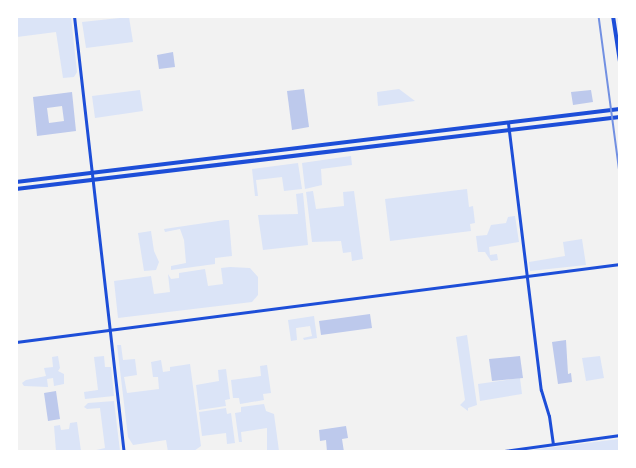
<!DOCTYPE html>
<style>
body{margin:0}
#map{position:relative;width:636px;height:468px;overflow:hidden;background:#f2f2f2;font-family:"Noto Serif",serif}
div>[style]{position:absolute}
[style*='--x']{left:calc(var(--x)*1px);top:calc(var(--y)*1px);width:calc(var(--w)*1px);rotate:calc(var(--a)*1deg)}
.green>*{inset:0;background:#dbe4f7}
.building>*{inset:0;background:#bdc9ec}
.minor>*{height:3px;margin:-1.5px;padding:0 1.5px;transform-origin:1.5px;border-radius:1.5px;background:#1d4ed8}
.tertiary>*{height:4px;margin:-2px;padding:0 2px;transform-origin:2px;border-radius:2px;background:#1d4ed8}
.secondary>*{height:4px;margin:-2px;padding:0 2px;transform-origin:2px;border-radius:2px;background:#1d4ed8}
.tram>*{height:1.5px;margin:-0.75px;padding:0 0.75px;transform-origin:0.75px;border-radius:0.75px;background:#7290e2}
span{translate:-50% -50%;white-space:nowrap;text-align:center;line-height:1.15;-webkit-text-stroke:6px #fff;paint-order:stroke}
.frame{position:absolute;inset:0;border:18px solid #fff;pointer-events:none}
</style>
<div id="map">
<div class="green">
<div style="clip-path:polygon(27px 16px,71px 17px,77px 72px,74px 77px,63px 78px,56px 32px,17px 37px,17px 18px)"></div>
<div style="clip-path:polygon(129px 17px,133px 42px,86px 48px,82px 22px)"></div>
<div style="clip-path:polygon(399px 89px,415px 101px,378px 106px,377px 92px)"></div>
<div style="clip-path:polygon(140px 90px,143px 111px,95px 118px,92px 96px)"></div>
<div style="clip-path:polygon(351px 156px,352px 165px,321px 169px,322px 185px,305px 189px,302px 163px)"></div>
<div style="clip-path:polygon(298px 163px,302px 189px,284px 191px,282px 177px,256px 180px,258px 196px,255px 196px,252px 169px)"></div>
<div style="clip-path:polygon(467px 189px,469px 207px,473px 206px,475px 223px,470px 224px,471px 231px,390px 241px,385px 199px)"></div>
<div style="clip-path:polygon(313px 191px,316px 209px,344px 206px,343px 192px,354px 191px,363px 259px,352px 261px,351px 252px,343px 253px,341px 241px,312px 242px,306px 192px)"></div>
<div style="clip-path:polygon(303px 193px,308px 245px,263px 250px,258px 215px,298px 214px,296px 194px)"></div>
<div style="clip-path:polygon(515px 216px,519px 242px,489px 247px,490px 255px,497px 254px,498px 260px,491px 261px,485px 252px,478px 252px,476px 236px,487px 235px,491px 225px,506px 223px,508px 217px)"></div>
<div style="clip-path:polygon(225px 220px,229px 220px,232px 256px,215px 258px,215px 264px,171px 270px,171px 266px,186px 263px,184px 240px,180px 229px,165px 232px,164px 229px)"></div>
<div style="clip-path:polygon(151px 231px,154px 251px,159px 262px,156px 270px,144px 271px,138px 233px)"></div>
<div style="clip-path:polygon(582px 239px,586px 265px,530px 271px,529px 262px,565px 256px,563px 242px)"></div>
<div style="clip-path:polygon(230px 267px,250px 268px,258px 277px,258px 295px,252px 302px,118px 318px,114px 281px,151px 276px,154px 294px,170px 292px,168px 274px,171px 279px,179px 278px,179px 273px,205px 269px,208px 286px,223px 284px,221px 268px)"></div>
<div style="clip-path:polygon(314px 316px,317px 338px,304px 340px,303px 338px,312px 336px,310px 326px,296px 328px,297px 340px,291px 341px,288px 320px)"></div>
<div style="clip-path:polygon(467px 335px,477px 405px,468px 408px,468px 411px,460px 405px,465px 400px,456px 337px)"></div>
<div style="clip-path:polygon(117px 345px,121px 345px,123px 360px,135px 359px,137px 375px,124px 377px,127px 393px,159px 389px,158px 377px,153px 377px,151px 362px,161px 360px,163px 372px,170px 371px,170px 367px,190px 364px,201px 446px,194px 451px,168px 452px,166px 440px,133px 445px,128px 437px)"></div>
<div style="clip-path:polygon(58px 356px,60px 368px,58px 371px,64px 374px,64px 384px,54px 386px,53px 378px,47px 379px,48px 387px,24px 386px,22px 383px,26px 380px,46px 376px,44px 368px,53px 367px,52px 357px)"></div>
<div style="clip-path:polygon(104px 356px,105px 367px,111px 367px,114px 396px,85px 399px,84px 392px,98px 390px,94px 357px)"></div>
<div style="clip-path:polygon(600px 356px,604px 378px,586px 381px,582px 358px)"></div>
<div style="clip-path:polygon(267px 365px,271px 393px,263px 394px,264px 400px,240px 404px,239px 398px,233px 398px,231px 380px,261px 376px,260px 366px)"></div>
<div style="clip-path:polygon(226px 369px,230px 399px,225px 400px,226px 406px,199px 410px,196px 385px,219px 381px,218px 370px)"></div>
<div style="clip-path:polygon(520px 378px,522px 394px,480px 401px,478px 384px)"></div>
<div style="clip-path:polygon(114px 401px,120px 451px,92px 451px,105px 448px,100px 408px,87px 409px,84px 407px,88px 403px)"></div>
<div style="clip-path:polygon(264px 404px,266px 411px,274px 414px,279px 451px,267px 451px,267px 428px,241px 432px,242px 442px,239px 442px,235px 413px,241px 412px,241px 407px)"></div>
<div style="clip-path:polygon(226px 408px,227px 414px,231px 413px,235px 443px,227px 444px,226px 433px,202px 436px,199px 412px)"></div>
<div style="clip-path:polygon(77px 422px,81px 451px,56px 451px,54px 426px,60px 425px,61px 430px,69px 429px,70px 423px)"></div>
<div style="clip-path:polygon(619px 439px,619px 451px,526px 451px,546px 448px)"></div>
</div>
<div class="building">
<div style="clip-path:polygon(173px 52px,175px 67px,159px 69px,157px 55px)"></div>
<div style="clip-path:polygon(304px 89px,309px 127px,292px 130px,287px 91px)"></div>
<div style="clip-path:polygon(591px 90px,593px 102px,573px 105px,571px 92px)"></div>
<div style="clip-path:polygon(evenodd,72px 92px,76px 131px,37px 136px,33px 97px,72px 92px,62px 106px,64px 121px,49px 123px,47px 108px,62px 106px)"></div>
<div style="clip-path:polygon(370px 314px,372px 328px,321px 335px,319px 321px)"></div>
<div style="clip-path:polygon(566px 340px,568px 374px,571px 373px,572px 382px,558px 384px,552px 342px)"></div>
<div style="clip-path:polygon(520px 356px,523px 378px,492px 381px,489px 359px)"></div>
<div style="clip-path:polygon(56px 391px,60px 419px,48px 421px,44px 393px)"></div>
<div style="clip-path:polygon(346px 426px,348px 438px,342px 439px,344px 452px,327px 452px,326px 440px,320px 441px,319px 430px)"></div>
</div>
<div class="minor">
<div style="--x:74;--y:16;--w:439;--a:83.5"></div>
<div style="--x:508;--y:123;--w:269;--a:83"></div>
<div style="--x:541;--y:390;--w:27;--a:73"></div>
<div style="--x:549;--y:416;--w:28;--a:82"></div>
<div style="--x:16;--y:342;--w:609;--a:-7.36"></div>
<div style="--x:497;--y:452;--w:124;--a:-7.9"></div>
</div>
<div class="tertiary">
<div style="--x:16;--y:182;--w:608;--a:-6.89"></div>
<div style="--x:16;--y:189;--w:608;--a:-6.8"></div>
</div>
<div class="secondary">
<div style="--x:613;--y:16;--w:47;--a:81.3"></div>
</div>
<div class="tram">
<div style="--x:599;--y:16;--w:159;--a:82.4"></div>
</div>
<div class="frame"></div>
</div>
